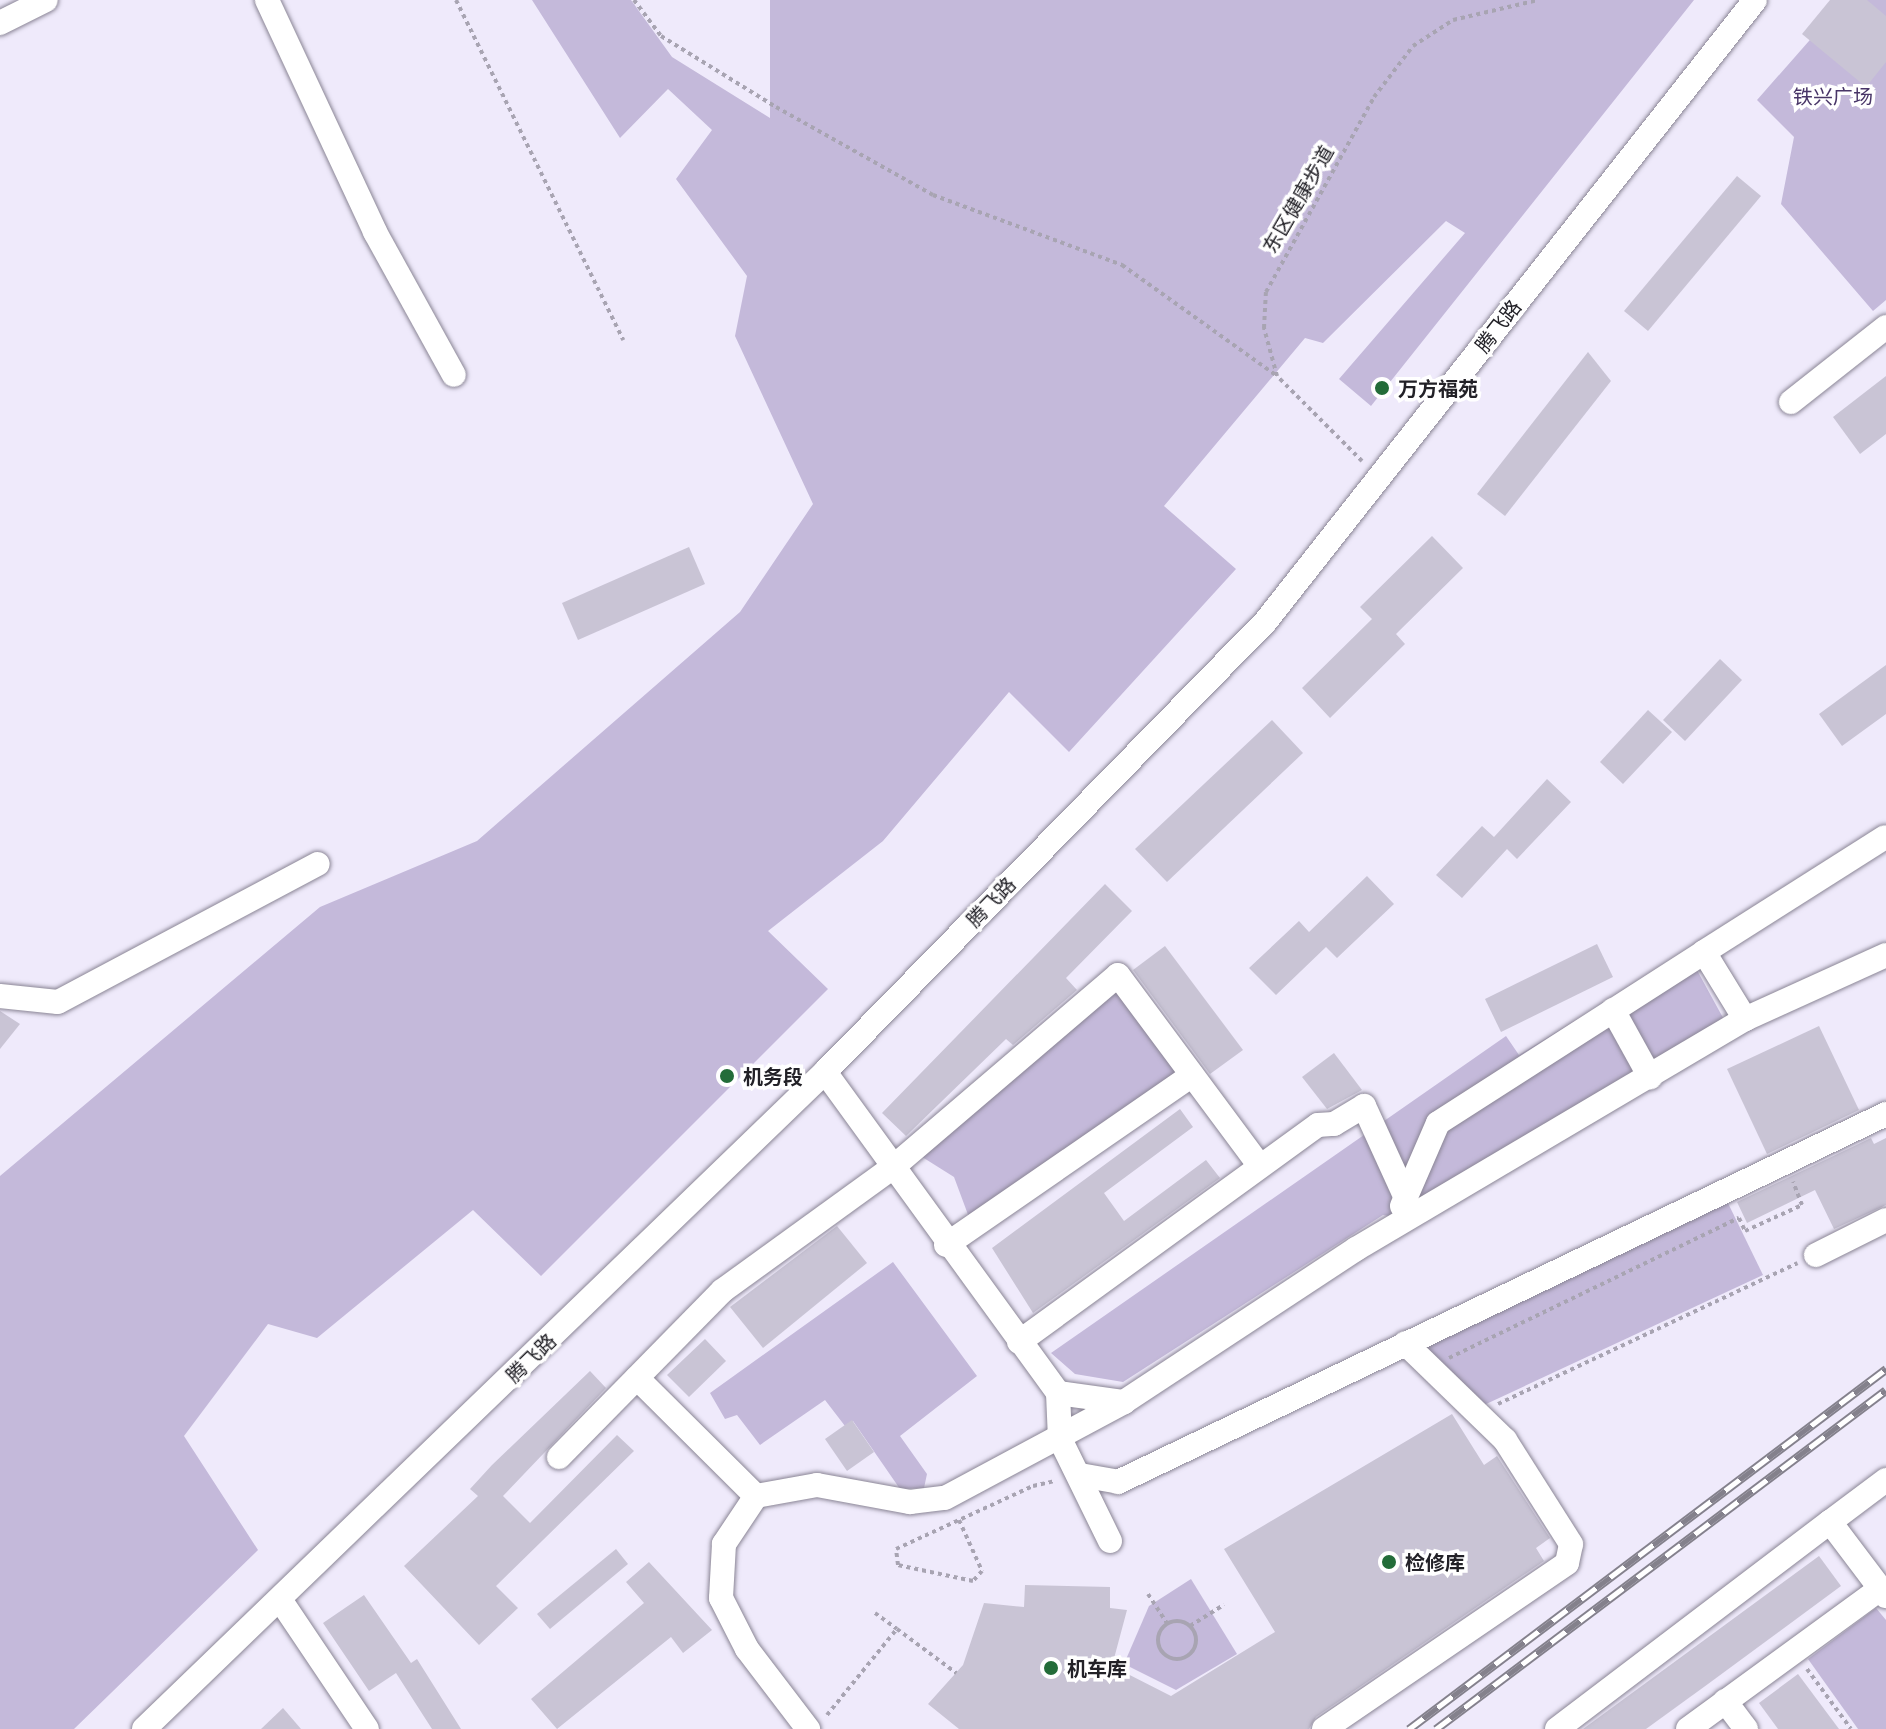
<!DOCTYPE html>
<meta charset="utf-8">
<style>
body{margin:0}
#map{position:relative;width:1886px;height:1729px;overflow:hidden;background:#efeafb;font-family:Manrope,"Noto Sans SC",sans-serif}
div>[style]{position:absolute}
[style*='--x']{left:calc(var(--x)*1px);top:calc(var(--y)*1px);width:calc(var(--w)*1px);rotate:calc(var(--a)*1deg)}
.green>*{inset:0;background:#c4b9da}
.building>*{inset:0;background:#c9c4d5}
.path>*{height:4px;margin-top:-2px;transform-origin:0;background:repeating-linear-gradient(90deg,#a8a4b2 0 4px,transparent 0 8px)}
.path>.ring{margin:-2px;padding:0;box-sizing:content-box;background:none;border:4px solid #a8a4b2;border-radius:50%}
.roads{filter:drop-shadow(0 0 2px #8a8595) drop-shadow(0 0 2px #8a8595)}
.minor>*{height:24px;margin:-12px;padding:0 12px;transform-origin:12px;border-radius:12px;background:#fff}
.rail>*{height:9px;margin-top:-4.5px;transform-origin:0;background:repeating-linear-gradient(90deg,#fff 0 18px,#84818c 0 36px);box-sizing:border-box;border-block:2px solid #84818c}
.dots>*{width:22px;height:22px;translate:-50% -50%;box-sizing:border-box;border:4px solid #fff;border-radius:50%}
span{translate:-50% -50%;white-space:nowrap;text-align:center;line-height:1.15;-webkit-text-stroke:7px #fff;paint-order:stroke}
.park-label{font-size:20px;color:#483567}
.street-label{font-size:20px;color:#222127}
.poi-label{font-size:20px;color:#222127;font-weight:700}
.left{translate:0 -50%;text-align:left}
</style>
<div id="map">
<div class="green">
<div style="clip-path:polygon(532px 0,631px 0,672px 57px,770px 118px,770px 0,1694px 0,1371px 406px,1339px 379px,1465px 233px,1446px 221px,1323px 343px,1305px 338px,1164px 506px,1236px 569px,1069px 752px,1009px 692px,883px 841px,768px 931px,828px 989px,541px 1276px,473px 1210px,317px 1338px,268px 1324px,184px 1436px,258px 1550px,74px 1729px,0 1729px,0 1176px,320px 907px,477px 841px,740px 612px,813px 504px,735px 336px,747px 276px,676px 179px,712px 130px,668px 89px,620px 138px)"></div>
<div style="clip-path:polygon(1845px 0,1886px 0,1886px 300px,1873px 311px,1781px 204px,1794px 137px,1757px 100px)"></div>
<div style="clip-path:polygon(1687px 952px,1727px 1025px,1407px 1219px,1383px 1215px,1123px 1382px,1075px 1374px,1051px 1353px,1506px 1036px,1519px 1055px)"></div>
<div style="clip-path:polygon(1118px 990px,1182px 1074px,970px 1220px,954px 1177px,919px 1155px)"></div>
<div style="clip-path:polygon(1726px 1199px,1763px 1275px,1484px 1405px,1421px 1342px)"></div>
<div style="clip-path:polygon(893px 1262px,977px 1376px,900px 1436px,927px 1474px,924px 1488px,900px 1489px,853px 1421px,845px 1426px,825px 1400px,760px 1445px,737px 1415px,725px 1419px,710px 1393px)"></div>
<div style="clip-path:polygon(1191px 1579px,1237px 1654px,1176px 1690px,1124px 1664px,1149px 1606px)"></div>
<div style="clip-path:polygon(1876px 1608px,1886px 1620px,1886px 1729px,1858px 1729px,1808px 1659px)"></div>
</div>
<div class="building">
<div style="clip-path:polygon(1830px 0,1867px 0,1886px 16px,1886px 62px,1866px 87px,1802px 34px)"></div>
<div style="clip-path:polygon(1737px 176px,1761px 196px,1648px 331px,1624px 311px)"></div>
<div style="clip-path:polygon(1588px 352px,1611px 381px,1505px 516px,1477px 494px)"></div>
<div style="clip-path:polygon(1886px 376px,1886px 434px,1860px 454px,1833px 417px)"></div>
<div style="clip-path:polygon(1432px 536px,1463px 568px,1396px 634px,1405px 644px,1330px 718px,1302px 688px,1372px 619px,1360px 607px)"></div>
<div style="clip-path:polygon(689px 547px,705px 584px,578px 640px,562px 603px)"></div>
<div style="clip-path:polygon(1720px 659px,1742px 680px,1685px 741px,1663px 720px)"></div>
<div style="clip-path:polygon(1886px 665px,1886px 714px,1842px 746px,1819px 714px)"></div>
<div style="clip-path:polygon(1648px 710px,1672px 732px,1623px 784px,1600px 762px)"></div>
<div style="clip-path:polygon(1272px 720px,1303px 753px,1167px 882px,1135px 849px)"></div>
<div style="clip-path:polygon(1547px 779px,1571px 802px,1517px 859px,1507px 849px,1462px 898px,1436px 875px,1482px 826px,1494px 837px)"></div>
<div style="clip-path:polygon(1367px 876px,1394px 904px,1337px 958px,1326px 947px,1276px 995px,1249px 968px,1299px 921px,1309px 932px)"></div>
<div style="clip-path:polygon(1105px 884px,1132px 911px,1066px 978px,1077px 990px,1013px 1045px,1006px 1039px,906px 1136px,882px 1113px)"></div>
<div style="clip-path:polygon(1597px 944px,1613px 977px,1501px 1032px,1485px 999px)"></div>
<div style="clip-path:polygon(1165px 946px,1243px 1050px,1210px 1074px,1133px 970px)"></div>
<div style="clip-path:polygon(0 1011px,20px 1024px,0 1049px)"></div>
<div style="clip-path:polygon(1819px 1026px,1859px 1110px,1767px 1154px,1727px 1069px)"></div>
<div style="clip-path:polygon(1334px 1053px,1362px 1090px,1327px 1109px,1302px 1077px)"></div>
<div style="clip-path:polygon(1180px 1109px,1193px 1127px,1104px 1193px,1124px 1221px,1206px 1160px,1220px 1178px,1033px 1313px,992px 1248px)"></div>
<div style="clip-path:polygon(1871px 1138px,1874px 1144px,1886px 1138px,1886px 1205px,1834px 1229px,1815px 1190px,1747px 1223px,1737px 1202px)"></div>
<div style="clip-path:polygon(837px 1226px,867px 1263px,763px 1348px,730px 1307px)"></div>
<div style="clip-path:polygon(705px 1339px,726px 1361px,689px 1397px,667px 1375px)"></div>
<div style="clip-path:polygon(590px 1371px,606px 1388px,503px 1496px,530px 1523px,617px 1435px,634px 1451px,496px 1586px,518px 1608px,479px 1645px,404px 1566px,478px 1496px,470px 1489px,492px 1465px)"></div>
<div style="clip-path:polygon(1452px 1414px,1484px 1465px,1497px 1456px,1550px 1538px,1536px 1548px,1544px 1561px,1316px 1717px,1309px 1729px,959px 1729px,928px 1704px,963px 1665px,984px 1603px,1024px 1607px,1025px 1585px,1110px 1587px,1110px 1608px,1127px 1610px,1112px 1666px,1171px 1696px,1275px 1632px,1224px 1549px)"></div>
<div style="clip-path:polygon(852px 1420px,874px 1452px,847px 1471px,825px 1439px)"></div>
<div style="clip-path:polygon(616px 1549px,628px 1564px,550px 1629px,537px 1614px)"></div>
<div style="clip-path:polygon(1819px 1556px,1841px 1586px,1708px 1684px,1646px 1729px,1583px 1729px)"></div>
<div style="clip-path:polygon(649px 1562px,712px 1630px,683px 1653px,671px 1637px,557px 1729px,531px 1699px,644px 1603px,626px 1582px)"></div>
<div style="clip-path:polygon(364px 1595px,411px 1663px,417px 1659px,461px 1729px,432px 1729px,396px 1673px,369px 1691px,323px 1623px)"></div>
<div style="clip-path:polygon(1798px 1674px,1839px 1729px,1778px 1729px,1759px 1703px)"></div>
<div style="clip-path:polygon(283px 1708px,301px 1729px,261px 1729px)"></div>
</div>
<div class="path">
<div style="--x:456;--y:0;--w:379;--a:63.8"></div>
<div style="--x:634;--y:0;--w:45;--a:53.1"></div>
<div style="--x:661;--y:36;--w:135;--a:31.7"></div>
<div style="--x:776;--y:107;--w:180;--a:29.3"></div>
<div style="--x:933;--y:195;--w:202;--a:20.3"></div>
<div style="--x:1122;--y:265;--w:191;--a:35.6"></div>
<div style="--x:1362;--y:461;--w:120;--a:-135"></div>
<div style="--x:1277;--y:376;--w:50;--a:-105.2"></div>
<div style="--x:1264;--y:328;--w:36;--a:-87"></div>
<div style="--x:1266;--y:292;--w:223;--a:-61"></div>
<div style="--x:1374;--y:97;--w:64;--a:-52.6"></div>
<div style="--x:1413;--y:46;--w:48;--a:-33"></div>
<div style="--x:1453;--y:20;--w:87;--a:-13.2"></div>
<div style="--x:1449;--y:1358;--w:322;--a:-25.8"></div>
<div style="--x:1739;--y:1218;--w:14;--a:65"></div>
<div style="--x:1745;--y:1231;--w:63;--a:-24.5"></div>
<div style="--x:1802;--y:1205;--w:25;--a:-111"></div>
<div style="--x:1498;--y:1404;--w:331;--a:-25.2"></div>
<div style="--x:959;--y:1520;--w:56;--a:65.7"></div>
<div style="--x:982;--y:1571;--w:13;--a:132"></div>
<div style="--x:973;--y:1581;--w:77;--a:-168"></div>
<div style="--x:898;--y:1565;--w:16;--a:-97"></div>
<div style="--x:896;--y:1549;--w:151;--a:-24.7"></div>
<div style="--x:1033;--y:1486;--w:23;--a:-13"></div>
<div style="--x:1148;--y:1594;--w:35;--a:57"></div>
<div style="--x:875;--y:1613;--w:27;--a:36"></div>
<div class="ring" style="left:1158px;top:1621px;width:34px;height:34px"></div>
<div style="--x:1190;--y:1626;--w:40;--a:-32"></div>
<div style="--x:1807;--y:1669;--w:74;--a:53.7"></div>
<div style="--x:827;--y:1715;--w:111;--a:-50.9"></div>
<div style="--x:897;--y:1629;--w:74;--a:36.7"></div>
</div>
<div class="roads">
<div class="minor">
<div style="--x:267;--y:0;--w:256;--a:65"></div>
<div style="--x:375;--y:232;--w:163;--a:61.1"></div>
<div style="--x:0;--y:23;--w:51;--a:-26.6"></div>
<div style="--x:1791;--y:402;--w:121;--a:-38.3"></div>
<div style="--x:1704;--y:952;--w:214;--a:-32.4"></div>
<div style="--x:0;--y:996;--w:58;--a:5.9"></div>
<div style="--x:58;--y:1002;--w:294;--a:-28"></div>
<div style="--x:1613;--y:1010;--w:77;--a:61.1"></div>
<div style="--x:825;--y:1072;--w:397;--a:54"></div>
<div style="--x:1402;--y:1206;--w:90;--a:-66.6"></div>
<div style="--x:1438;--y:1123;--w:316;--a:-32.7"></div>
<div style="--x:1704;--y:952;--w:79;--a:58.5"></div>
<div style="--x:946;--y:1245;--w:299;--a:-34.6"></div>
<div style="--x:1816;--y:1255;--w:78;--a:-26.6"></div>
<div style="--x:1019;--y:1342;--w:369;--a:-36"></div>
<div style="--x:1318;--y:1125;--w:16;--a:-4"></div>
<div style="--x:1334;--y:1124;--w:35;--a:-31"></div>
<div style="--x:1364;--y:1106;--w:101;--a:65.5"></div>
<div style="--x:637;--y:1378;--w:168;--a:44.8"></div>
<div style="--x:756;--y:1496;--w:62;--a:-10.2"></div>
<div style="--x:817;--y:1485;--w:95;--a:10.4"></div>
<div style="--x:910;--y:1502;--w:35;--a:-7"></div>
<div style="--x:945;--y:1498;--w:203;--a:-28.2"></div>
<div style="--x:1124;--y:1402;--w:278;--a:-33.4"></div>
<div style="--x:1356;--y:1249;--w:452;--a:-30.6"></div>
<div style="--x:1745;--y:1019;--w:155;--a:-24.4"></div>
<div style="--x:559;--y:1457;--w:233;--a:-45.5"></div>
<div style="--x:722;--y:1291;--w:210;--a:-35.9"></div>
<div style="--x:892;--y:1168;--w:297;--a:-40.5"></div>
<div style="--x:1118;--y:975;--w:238;--a:53.4"></div>
<div style="--x:1080;--y:1475;--w:39;--a:10"></div>
<div style="--x:1118;--y:1482;--w:852;--a:-25.6"></div>
<div style="--x:756;--y:1496;--w:58;--a:123.7"></div>
<div style="--x:724;--y:1544;--w:54;--a:93.2"></div>
<div style="--x:721;--y:1598;--w:57;--a:63"></div>
<div style="--x:747;--y:1649;--w:101;--a:52.7"></div>
<div style="--x:1830;--y:1522;--w:70;--a:-36.9"></div>
<div style="--x:1110;--y:1541;--w:114;--a:-116.1"></div>
<div style="--x:1060;--y:1439;--w:46;--a:-92.5"></div>
<div style="--x:1058;--y:1393;--w:67;--a:7.8"></div>
<div style="--x:281;--y:1601;--w:154;--a:56.1"></div>
<div style="--x:1725;--y:1701;--w:35;--a:53"></div>
<div style="--x:144;--y:1729;--w:946;--a:-43.97"></div>
<div style="--x:825;--y:1072;--w:631;--a:-45.64"></div>
<div style="--x:1266;--y:621;--w:790;--a:-51.78"></div>
<div style="--x:1324;--y:1729;--w:294;--a:-34.3"></div>
<div style="--x:1567;--y:1563;--w:19;--a:-78"></div>
<div style="--x:1571;--y:1544;--w:123;--a:-122.4"></div>
<div style="--x:1505;--y:1440;--w:139;--a:-135.9"></div>
<div style="--x:1557;--y:1729;--w:343;--a:-37.2"></div>
<div style="--x:1830;--y:1522;--w:93;--a:52.9"></div>
<div style="--x:1688;--y:1729;--w:238;--a:-36.1"></div>
</div>
</div>
<div class="rail">
<div style="--x:1409;--y:1729;--w:598;--a:-37.04"></div>
<div style="--x:1436;--y:1729;--w:563;--a:-36.99"></div>
</div>
<div class="dots">
<div style="left:1382px;top:388px;background:#236c39"></div>
<div style="left:727px;top:1076px;background:#236c39"></div>
<div style="left:1389px;top:1562px;background:#236c39"></div>
<div style="left:1051px;top:1668px;background:#236c39"></div>
</div>
<div class="park-label">
<span style="left:1833px;top:96px">铁兴广场</span>
</div>
<div class="street-label">
<span style="left:1298px;top:199px;rotate:-60deg">东区健康步道</span>
<span style="left:1498px;top:326px;rotate:-52deg">腾飞路</span>
<span style="left:991px;top:902px;rotate:-46deg">腾飞路</span>
<span style="left:531px;top:1358px;rotate:-44deg">腾飞路</span>
</div>
<div class="poi-label">
<span class="left" style="left:1398px;top:388px">万方福苑</span>
<span class="left" style="left:743px;top:1076px">机务段</span>
<span class="left" style="left:1405px;top:1562px">检修库</span>
<span class="left" style="left:1067px;top:1668px">机车库</span>
</div>
</div>
